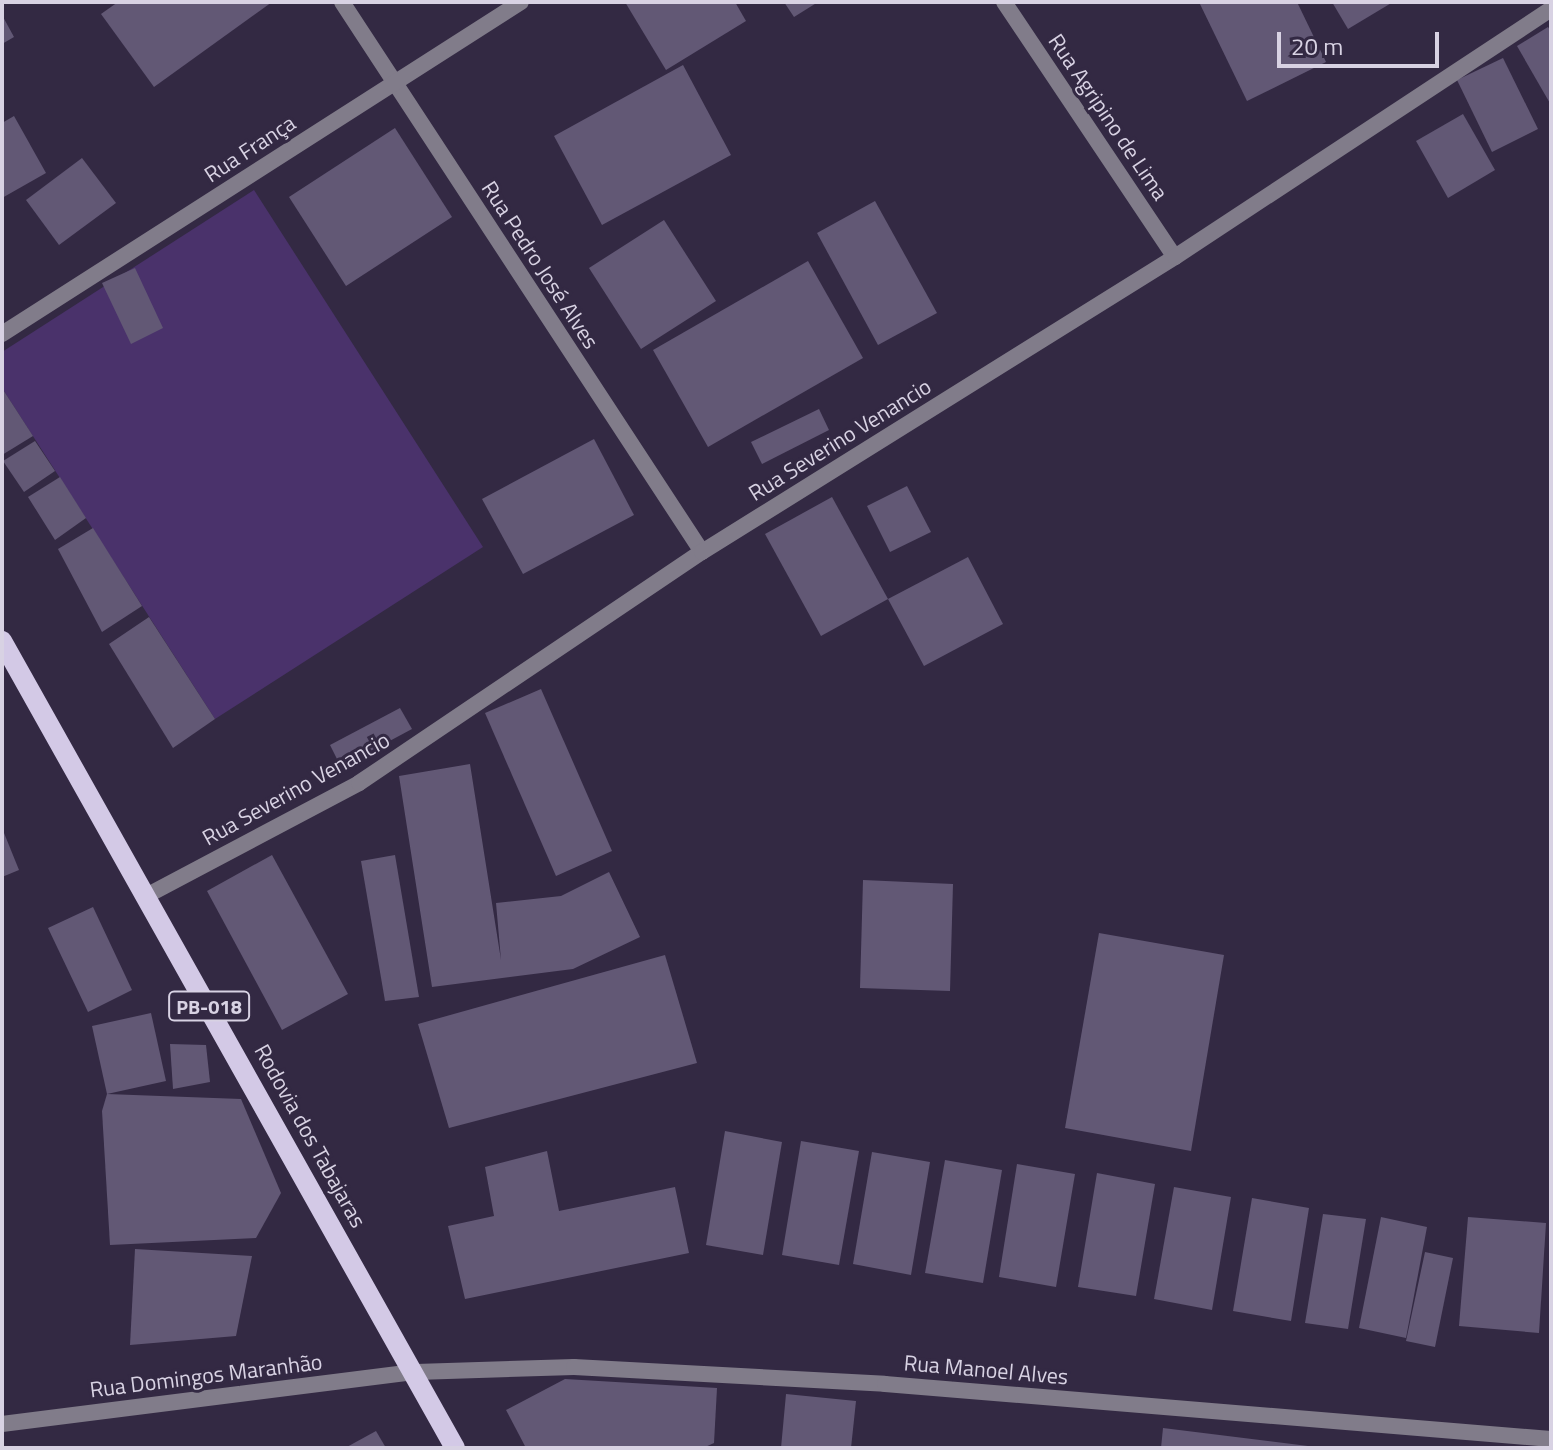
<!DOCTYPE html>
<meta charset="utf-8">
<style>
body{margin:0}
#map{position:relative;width:1553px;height:1450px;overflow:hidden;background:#332943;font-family:"Titillium Web",sans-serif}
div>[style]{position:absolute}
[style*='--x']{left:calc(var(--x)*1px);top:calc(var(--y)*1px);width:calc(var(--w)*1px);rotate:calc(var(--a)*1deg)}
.green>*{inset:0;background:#4a326b}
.building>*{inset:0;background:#625875}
.street>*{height:16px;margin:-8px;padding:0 8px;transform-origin:8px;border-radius:8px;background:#817c8a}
.primary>*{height:20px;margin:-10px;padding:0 10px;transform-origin:10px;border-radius:10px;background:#d3c9e6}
span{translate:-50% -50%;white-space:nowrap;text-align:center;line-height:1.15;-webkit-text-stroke:6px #332943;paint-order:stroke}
.shield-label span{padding:2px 6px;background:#332943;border:2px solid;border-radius:6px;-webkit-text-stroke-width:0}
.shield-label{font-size:20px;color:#d8d2e3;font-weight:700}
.street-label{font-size:22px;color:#d8d2e3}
.frame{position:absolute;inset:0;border:4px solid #d8d2e3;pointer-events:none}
.scale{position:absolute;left:1277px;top:32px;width:162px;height:36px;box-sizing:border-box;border:4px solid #d8d2e3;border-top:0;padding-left:10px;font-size:24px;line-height:28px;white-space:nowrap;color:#d8d2e3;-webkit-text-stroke:6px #332943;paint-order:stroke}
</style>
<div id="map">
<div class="green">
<div style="clip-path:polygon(254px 190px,483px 547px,215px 719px,2px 388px,2px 352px)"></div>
</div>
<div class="building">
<div style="clip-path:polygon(118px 2px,272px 2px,154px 87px,101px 14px)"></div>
<div style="clip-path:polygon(625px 2px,735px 2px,746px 21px,666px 70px)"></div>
<div style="clip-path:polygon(784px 2px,818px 2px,794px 17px)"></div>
<div style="clip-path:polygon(1199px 2px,1297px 2px,1326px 62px,1247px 101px)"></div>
<div style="clip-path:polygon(1332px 2px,1393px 2px,1348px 29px)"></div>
<div style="clip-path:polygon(2px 15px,14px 37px,2px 44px)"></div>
<div style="clip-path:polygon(1548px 27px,1551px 31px,1551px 105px,1517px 46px)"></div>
<div style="clip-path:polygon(1503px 58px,1538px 129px,1492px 152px,1457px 80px)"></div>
<div style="clip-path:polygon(683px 65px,731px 155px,602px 225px,554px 136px)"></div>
<div style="clip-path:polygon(1463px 114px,1495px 170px,1448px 198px,1416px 141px)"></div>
<div style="clip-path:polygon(14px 116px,46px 173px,2px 198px,2px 123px)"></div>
<div style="clip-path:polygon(395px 128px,452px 217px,346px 286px,289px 197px)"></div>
<div style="clip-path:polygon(82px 158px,116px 203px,59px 245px,26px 200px)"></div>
<div style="clip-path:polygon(875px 201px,937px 313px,878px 345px,817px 233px)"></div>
<div style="clip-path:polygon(664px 220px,716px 301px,641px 349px,589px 268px)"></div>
<div style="clip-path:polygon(808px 261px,863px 358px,708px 447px,653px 350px)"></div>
<div style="clip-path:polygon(135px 268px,163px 328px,131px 344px,102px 283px)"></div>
<div style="clip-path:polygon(2px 388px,33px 436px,2px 455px)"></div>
<div style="clip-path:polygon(819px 409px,829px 430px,762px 464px,751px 442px)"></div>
<div style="clip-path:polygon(594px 439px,634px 515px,523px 574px,482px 499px)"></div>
<div style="clip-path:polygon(35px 441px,55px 471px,24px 492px,3px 461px)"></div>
<div style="clip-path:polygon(60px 477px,86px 518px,55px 540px,28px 497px)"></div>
<div style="clip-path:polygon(907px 486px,931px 532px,890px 552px,867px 506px)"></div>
<div style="clip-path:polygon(832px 497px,888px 599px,821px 636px,765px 534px)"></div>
<div style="clip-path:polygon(93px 528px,142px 606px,102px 632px,58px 549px)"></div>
<div style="clip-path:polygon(968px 557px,1003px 624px,924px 666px,888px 599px)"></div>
<div style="clip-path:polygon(149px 617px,215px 719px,173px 748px,109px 644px)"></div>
<div style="clip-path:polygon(541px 689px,612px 851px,556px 876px,485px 713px)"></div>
<div style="clip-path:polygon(400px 708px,412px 729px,341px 767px,330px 745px)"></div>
<div style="clip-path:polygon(470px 764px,501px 960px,496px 903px,561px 896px,609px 872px,640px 937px,573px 969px,432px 987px,399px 776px)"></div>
<div style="clip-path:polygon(2px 828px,19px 870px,2px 877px)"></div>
<div style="clip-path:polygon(272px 855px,348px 994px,282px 1030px,207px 891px)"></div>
<div style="clip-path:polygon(395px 855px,419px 997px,385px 1001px,361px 861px)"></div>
<div style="clip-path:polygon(863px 880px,953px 884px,950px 991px,860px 988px)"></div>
<div style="clip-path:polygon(93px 907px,132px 990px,88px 1012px,48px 928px)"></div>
<div style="clip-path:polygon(1099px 933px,1224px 955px,1191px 1151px,1065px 1128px)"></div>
<div style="clip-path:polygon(665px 955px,697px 1063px,449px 1128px,418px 1024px)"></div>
<div style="clip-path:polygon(151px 1013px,166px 1081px,107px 1094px,92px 1026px)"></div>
<div style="clip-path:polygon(170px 1044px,206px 1045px,210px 1082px,173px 1089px)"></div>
<div style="clip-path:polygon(107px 1094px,241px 1099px,281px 1193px,256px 1238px,110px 1245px,102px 1111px)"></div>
<div style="clip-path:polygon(725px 1131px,782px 1142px,763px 1255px,706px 1245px)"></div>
<div style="clip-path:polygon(801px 1141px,859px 1151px,839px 1265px,782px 1255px)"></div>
<div style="clip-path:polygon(547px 1151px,559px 1211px,675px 1187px,689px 1253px,465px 1299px,448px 1226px,494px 1216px,485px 1167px)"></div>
<div style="clip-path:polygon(872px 1152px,930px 1162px,911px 1275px,853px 1264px)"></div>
<div style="clip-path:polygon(945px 1160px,1002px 1170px,983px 1283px,925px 1273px)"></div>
<div style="clip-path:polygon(1017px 1164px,1075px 1174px,1056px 1287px,999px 1277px)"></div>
<div style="clip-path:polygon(1097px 1173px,1155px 1184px,1136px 1296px,1078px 1287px)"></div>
<div style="clip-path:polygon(1174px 1187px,1231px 1197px,1212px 1310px,1154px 1299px)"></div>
<div style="clip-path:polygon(1252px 1198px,1309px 1208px,1291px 1321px,1233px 1311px)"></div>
<div style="clip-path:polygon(1323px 1214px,1366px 1219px,1348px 1329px,1305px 1323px)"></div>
<div style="clip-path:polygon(1381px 1217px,1427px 1227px,1406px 1338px,1359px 1328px)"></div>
<div style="clip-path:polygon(1468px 1217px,1546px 1223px,1539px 1333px,1459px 1326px)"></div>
<div style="clip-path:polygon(135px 1249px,252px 1256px,236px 1336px,130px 1345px)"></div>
<div style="clip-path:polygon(1425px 1252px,1453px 1258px,1435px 1347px,1406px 1341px)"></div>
<div style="clip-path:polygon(565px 1379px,717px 1388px,714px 1443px,703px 1448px,526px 1448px,506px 1410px)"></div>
<div style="clip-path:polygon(786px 1394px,856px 1401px,851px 1448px,781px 1448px)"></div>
<div style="clip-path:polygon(1163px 1428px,1308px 1446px,1308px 1448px,1161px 1448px)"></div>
<div style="clip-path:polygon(376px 1431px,386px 1448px,345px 1448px)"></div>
</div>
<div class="street">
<div style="--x:342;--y:2;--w:657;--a:56.79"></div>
<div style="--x:1004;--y:2;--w:307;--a:56.2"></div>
<div style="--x:2;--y:334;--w:616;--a:-32.61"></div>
<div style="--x:146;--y:896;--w:241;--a:-27.9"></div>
<div style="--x:359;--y:783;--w:414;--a:-34"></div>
<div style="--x:702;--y:552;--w:557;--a:-31.95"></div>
<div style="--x:1175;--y:257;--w:450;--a:-33.4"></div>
<div style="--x:2;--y:1424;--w:417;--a:-7.2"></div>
<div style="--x:416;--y:1372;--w:158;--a:-1.8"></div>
<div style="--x:574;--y:1367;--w:311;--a:3.1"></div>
<div style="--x:885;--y:1384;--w:668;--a:4.72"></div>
</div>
<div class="primary">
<div style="--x:2;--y:641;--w:925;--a:60.69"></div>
</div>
<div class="shield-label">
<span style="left:209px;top:1006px">PB-018</span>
</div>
<div class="street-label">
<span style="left:1108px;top:117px;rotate:56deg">Rua Agripino de Lima</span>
<span style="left:250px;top:149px;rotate:-33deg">Rua França</span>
<span style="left:540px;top:265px;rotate:57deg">Rua Pedro José Alves</span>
<span style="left:840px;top:440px;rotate:-32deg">Rua Severino Venancio</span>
<span style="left:296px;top:789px;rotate:-29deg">Rua Severino Venancio</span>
<span style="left:310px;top:1136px;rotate:61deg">Rodovia dos Tabajaras</span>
<span style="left:986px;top:1370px;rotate:5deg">Rua Manoel Alves</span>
<span style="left:206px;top:1376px;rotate:-7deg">Rua Domingos Maranhão</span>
</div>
<div class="frame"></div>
<div class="scale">20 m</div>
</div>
